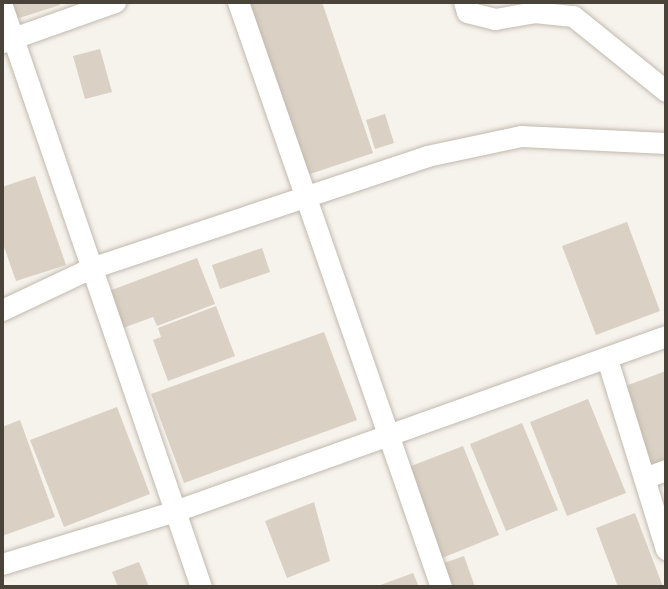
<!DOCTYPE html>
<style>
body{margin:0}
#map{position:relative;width:668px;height:589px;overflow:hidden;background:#f6f2ec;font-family:"Open Sans",sans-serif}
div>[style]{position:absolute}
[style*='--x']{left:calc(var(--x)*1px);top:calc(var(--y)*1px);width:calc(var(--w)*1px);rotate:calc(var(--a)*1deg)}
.building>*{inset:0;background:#dad0c4}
.roads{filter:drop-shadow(0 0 2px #c1b9ae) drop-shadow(0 0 2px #c1b9ae)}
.minor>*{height:21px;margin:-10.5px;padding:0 10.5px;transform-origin:10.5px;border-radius:10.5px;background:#fff}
span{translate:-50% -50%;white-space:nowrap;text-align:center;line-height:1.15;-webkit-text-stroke:5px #fff;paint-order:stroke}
.frame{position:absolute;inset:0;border:4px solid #4a4339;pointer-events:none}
</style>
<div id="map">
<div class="building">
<div style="clip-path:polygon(7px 2px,59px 2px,60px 5px,13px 20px)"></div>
<div style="clip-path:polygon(246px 2px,322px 2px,373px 153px,304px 176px)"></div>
<div style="clip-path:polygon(100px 49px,112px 92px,85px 99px,73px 56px)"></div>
<div style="clip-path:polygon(385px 114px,394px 143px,375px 149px,366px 120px)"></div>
<div style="clip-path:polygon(35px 176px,66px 265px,16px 281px,2px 241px,2px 187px)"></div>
<div style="clip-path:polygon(627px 222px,660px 311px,596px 335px,562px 246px)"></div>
<div style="clip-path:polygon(262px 248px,270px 272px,220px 289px,212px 265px)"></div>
<div style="clip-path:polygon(197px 258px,215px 304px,157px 326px,153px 317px,123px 328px,109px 291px)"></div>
<div style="clip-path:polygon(216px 306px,235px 356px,168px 381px,153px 340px,161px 337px,158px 328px)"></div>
<div style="clip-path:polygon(324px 332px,357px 420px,184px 483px,151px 394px)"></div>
<div style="clip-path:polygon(666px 371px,666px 465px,651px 471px,620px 388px)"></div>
<div style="clip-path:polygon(588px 399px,626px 493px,567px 516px,530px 422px)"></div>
<div style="clip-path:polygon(117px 407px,150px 494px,64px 527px,30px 440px)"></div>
<div style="clip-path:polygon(20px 420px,55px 517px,2px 536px,2px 427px)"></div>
<div style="clip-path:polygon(522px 423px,558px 510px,506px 531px,470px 444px)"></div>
<div style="clip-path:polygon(463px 446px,499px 535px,442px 558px,406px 468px)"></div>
<div style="clip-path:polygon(314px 502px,330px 561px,287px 578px,265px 521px)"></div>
<div style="clip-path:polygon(635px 513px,663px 587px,618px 587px,596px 528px)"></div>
<div style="clip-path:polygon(464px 556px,475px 587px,453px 587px,444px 563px)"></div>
<div style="clip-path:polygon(139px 562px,149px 587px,118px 587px,112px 572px)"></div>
<div style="clip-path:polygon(413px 573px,419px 587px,375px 587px)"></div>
</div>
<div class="roads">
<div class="minor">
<div style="--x:238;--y:2;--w:619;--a:70.86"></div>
<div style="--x:464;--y:2;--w:10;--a:73"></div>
<div style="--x:467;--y:12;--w:29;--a:14"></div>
<div style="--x:495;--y:19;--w:40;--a:-10"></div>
<div style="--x:534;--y:12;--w:39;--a:6"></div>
<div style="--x:573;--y:16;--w:119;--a:38.9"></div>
<div style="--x:2;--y:6;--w:614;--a:71.09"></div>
<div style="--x:2;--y:42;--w:120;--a:-19.5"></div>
<div style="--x:2;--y:310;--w:98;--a:-25.3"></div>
<div style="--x:91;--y:268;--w:354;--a:-18.4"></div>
<div style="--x:427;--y:156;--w:96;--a:-12"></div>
<div style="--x:521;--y:136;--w:145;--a:2.8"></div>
<div style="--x:608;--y:362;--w:196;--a:72.8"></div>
<div style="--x:644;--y:478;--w:23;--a:-20"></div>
<div style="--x:2;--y:564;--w:181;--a:-17"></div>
<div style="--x:175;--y:511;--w:521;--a:-19.62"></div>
</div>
</div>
<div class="frame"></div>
</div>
